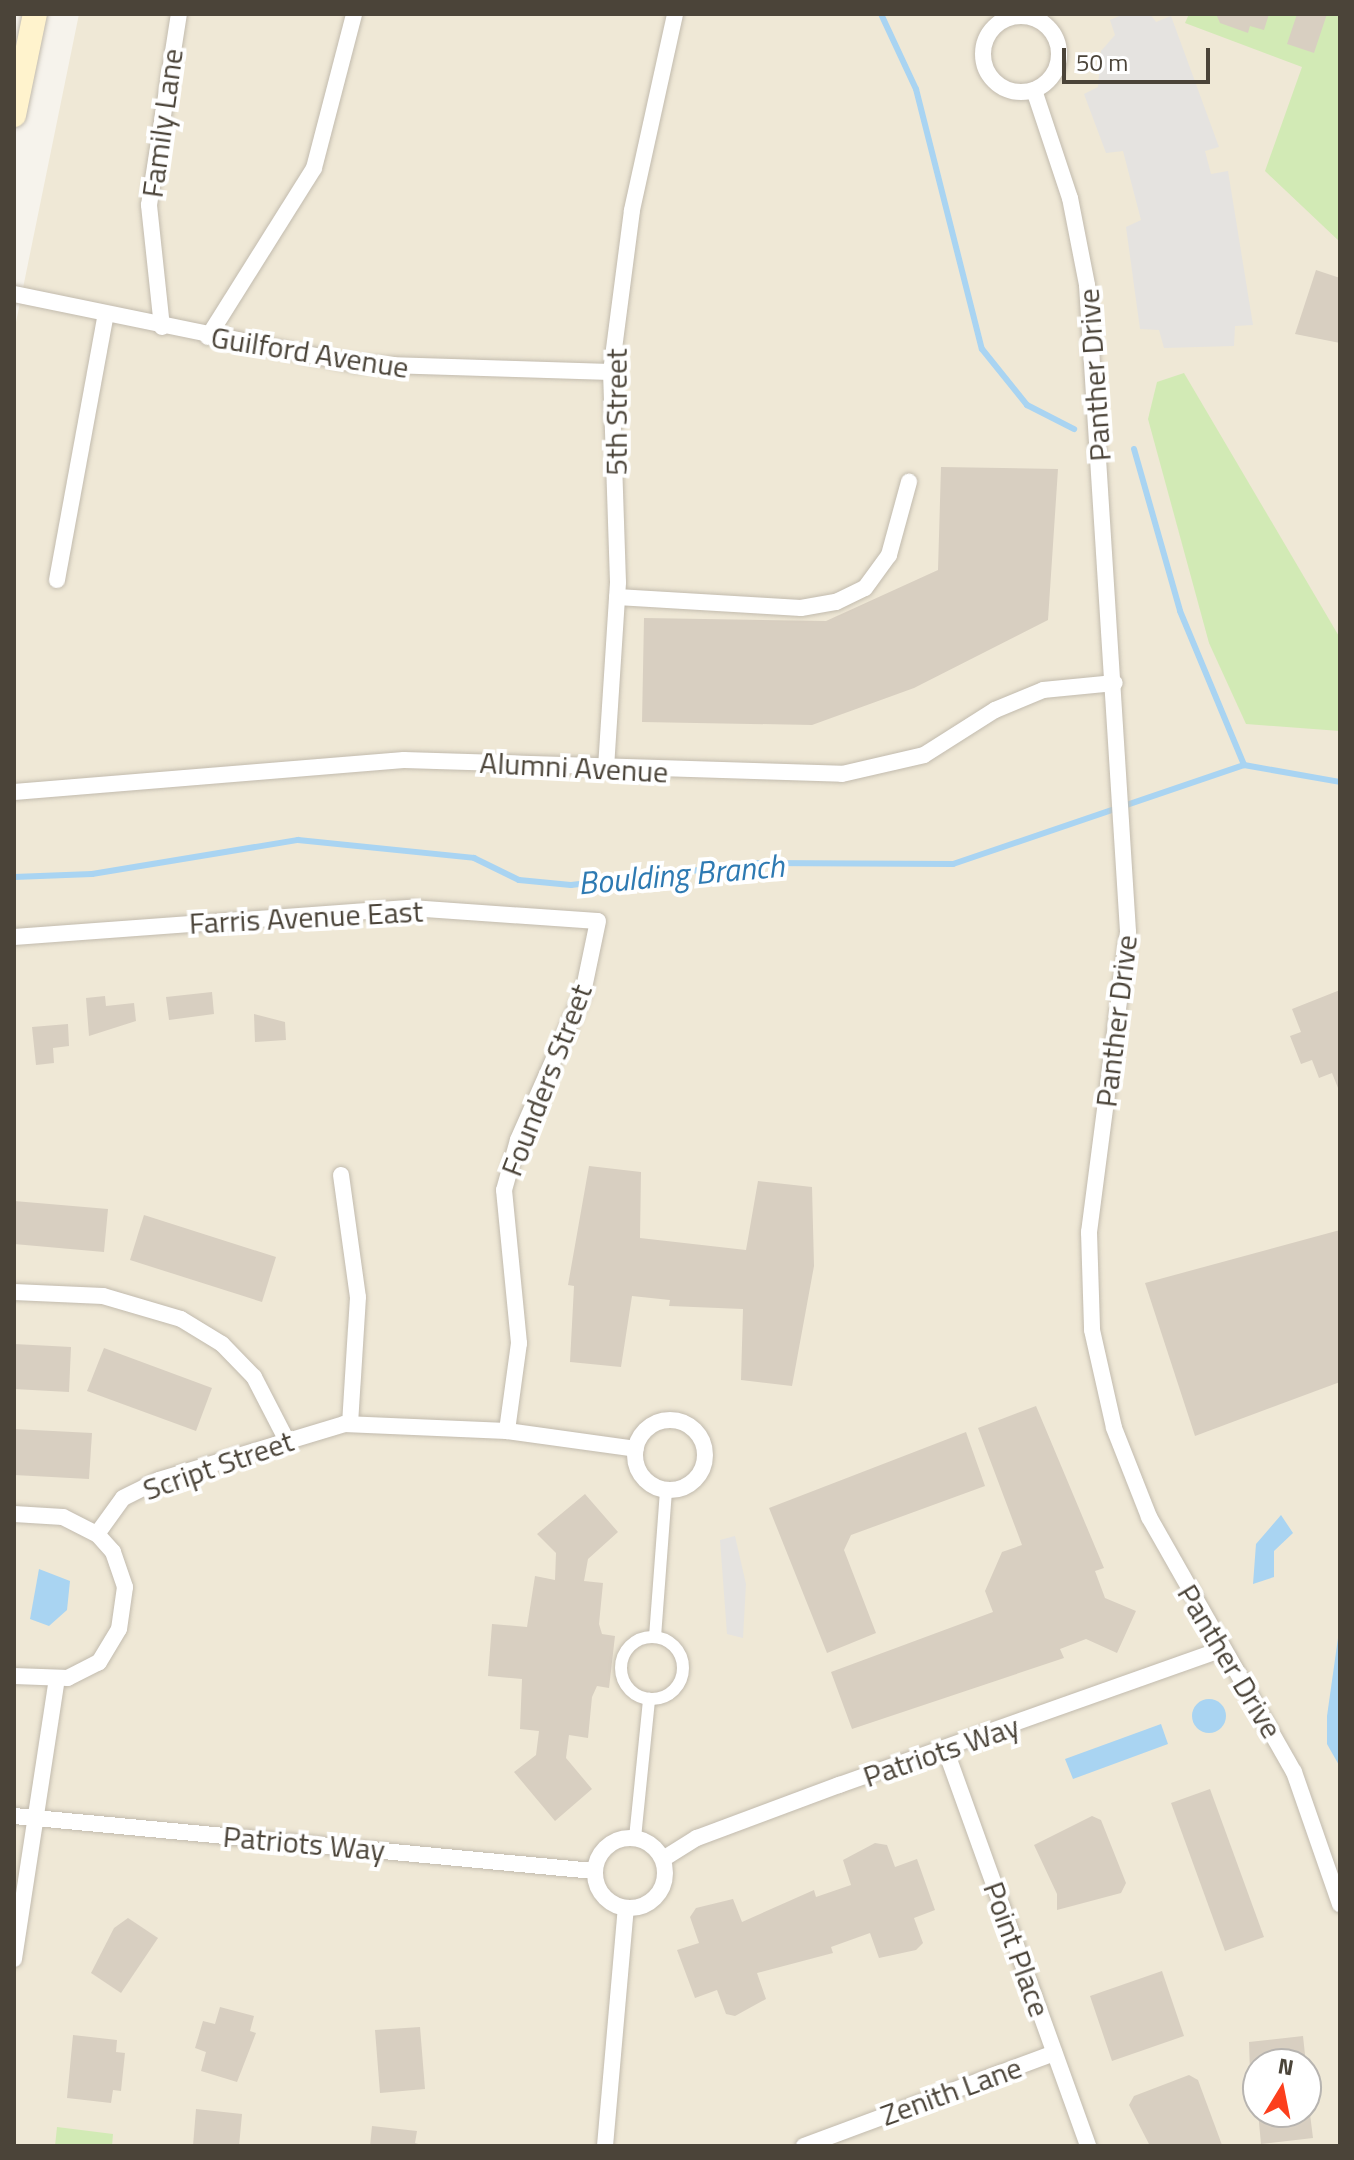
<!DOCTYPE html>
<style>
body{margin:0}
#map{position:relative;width:1354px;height:2160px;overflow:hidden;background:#f6f3ec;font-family:"Titillium Web",sans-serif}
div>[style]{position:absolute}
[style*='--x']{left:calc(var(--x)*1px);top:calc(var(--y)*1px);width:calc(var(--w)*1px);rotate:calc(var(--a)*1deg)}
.education>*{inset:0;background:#efe8d6}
.green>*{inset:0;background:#d2eab5}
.parking>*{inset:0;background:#e5e3e0}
.water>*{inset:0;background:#a9d4f2}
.round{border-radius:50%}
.stream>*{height:6px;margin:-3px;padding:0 3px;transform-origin:3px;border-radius:3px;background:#a9d4f2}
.building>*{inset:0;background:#d8cfc1}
.roads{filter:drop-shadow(0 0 2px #c2bbae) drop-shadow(0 0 2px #c2bbae)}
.pedestrian>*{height:12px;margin:-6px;padding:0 6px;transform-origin:6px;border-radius:6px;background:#fff}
.pedestrian>.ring{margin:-6px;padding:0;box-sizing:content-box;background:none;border:12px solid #fff;border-radius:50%}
.minor>*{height:16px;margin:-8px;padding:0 8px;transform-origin:8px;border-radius:8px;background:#fff}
.minor>.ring{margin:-8px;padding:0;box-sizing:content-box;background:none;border:16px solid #fff;border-radius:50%}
.secondary>*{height:24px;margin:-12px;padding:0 12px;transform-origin:12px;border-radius:12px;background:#fff3cd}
span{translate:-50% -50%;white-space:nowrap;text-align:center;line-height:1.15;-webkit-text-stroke:8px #fff;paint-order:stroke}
.street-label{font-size:30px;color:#4b4439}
.water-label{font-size:32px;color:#2e7ab2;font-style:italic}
.frame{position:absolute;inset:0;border:16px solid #4b4439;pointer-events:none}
.north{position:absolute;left:1242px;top:2048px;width:80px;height:80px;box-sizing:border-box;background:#fff;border:2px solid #b7b4b0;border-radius:50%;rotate:10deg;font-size:22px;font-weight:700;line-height:32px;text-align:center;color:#4b4439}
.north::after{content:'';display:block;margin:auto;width:28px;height:36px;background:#fc3f1d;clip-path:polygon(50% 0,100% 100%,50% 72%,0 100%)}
.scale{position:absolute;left:1062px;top:48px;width:148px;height:36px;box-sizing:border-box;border:4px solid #4b4439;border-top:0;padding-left:10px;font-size:24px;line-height:28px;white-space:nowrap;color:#4b4439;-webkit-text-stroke:6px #fff;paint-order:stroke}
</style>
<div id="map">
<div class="education">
<div style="clip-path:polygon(evenodd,79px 14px,1340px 14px,1340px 2146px,14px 2146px,14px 332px,79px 14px,1258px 2064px,1306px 2064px,1306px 2112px,1258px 2112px,1258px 2064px)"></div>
</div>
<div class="green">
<div style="clip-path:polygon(1189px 14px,1340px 14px,1340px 242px,1265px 171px,1302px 67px,1185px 23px)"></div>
<div style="clip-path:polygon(1184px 373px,1340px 638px,1340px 731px,1246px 724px,1209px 643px,1148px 419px,1157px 382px)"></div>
<div style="clip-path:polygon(57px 2127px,113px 2134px,112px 2146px,55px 2146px)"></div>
</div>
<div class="parking">
<div style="clip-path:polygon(1124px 14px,1150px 14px,1156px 22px,1171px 16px,1219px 147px,1205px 151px,1211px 174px,1228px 171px,1253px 325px,1235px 326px,1234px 346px,1164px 348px,1159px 330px,1140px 329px,1126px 227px,1141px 220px,1123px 151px,1106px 153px,1084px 94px,1098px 87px,1101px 51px,1115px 35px,1110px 20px)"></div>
<div style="clip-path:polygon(735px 1536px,746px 1584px,743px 1638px,727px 1634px,720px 1540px)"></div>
</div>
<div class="water">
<div style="clip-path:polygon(1281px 1515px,1293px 1533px,1274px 1551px,1274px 1577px,1253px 1584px,1256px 1544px)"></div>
<div style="clip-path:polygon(39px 1569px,70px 1581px,67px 1610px,49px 1626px,30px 1619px)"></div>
<div style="clip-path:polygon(1340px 1624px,1340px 1767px,1327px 1744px,1327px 1716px)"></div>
<div class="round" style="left:1192px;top:1699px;width:34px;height:34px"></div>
<div style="clip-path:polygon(1161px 1724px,1168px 1744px,1073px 1779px,1065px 1759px)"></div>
</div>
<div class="stream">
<div style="--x:881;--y:14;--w:83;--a:65"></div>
<div style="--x:916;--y:89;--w:268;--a:75.8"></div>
<div style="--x:982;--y:349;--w:72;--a:51.2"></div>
<div style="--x:1027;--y:405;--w:53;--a:27.1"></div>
<div style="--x:1134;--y:449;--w:168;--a:74.1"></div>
<div style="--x:1180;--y:611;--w:167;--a:67.4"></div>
<div style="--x:14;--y:877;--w:78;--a:-2.2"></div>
<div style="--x:92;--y:874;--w:209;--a:-9.4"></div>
<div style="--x:298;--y:840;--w:177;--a:5.8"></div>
<div style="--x:474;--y:858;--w:50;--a:26.1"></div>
<div style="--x:519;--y:880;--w:52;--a:5.5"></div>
<div style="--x:571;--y:885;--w:187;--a:-6.7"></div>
<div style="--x:757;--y:863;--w:196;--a:0.3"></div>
<div style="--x:953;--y:864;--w:307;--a:-18.8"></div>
<div style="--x:1244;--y:765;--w:97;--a:10"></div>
</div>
<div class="building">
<div style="clip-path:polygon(1216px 14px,1269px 14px,1264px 30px,1250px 26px,1248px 33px,1220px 23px)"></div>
<div style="clip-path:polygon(1297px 14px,1327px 14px,1314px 53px,1287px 44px)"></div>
<div style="clip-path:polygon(1316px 270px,1340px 278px,1340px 343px,1295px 334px)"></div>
<div style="clip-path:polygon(941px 467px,1058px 469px,1048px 620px,914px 688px,812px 725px,642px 722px,644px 618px,826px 621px,938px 570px)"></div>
<div style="clip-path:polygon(1340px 990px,1340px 1093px,1332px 1073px,1319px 1078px,1312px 1060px,1301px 1064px,1290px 1036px,1301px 1032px,1292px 1009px)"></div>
<div style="clip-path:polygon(212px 992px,214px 1014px,169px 1020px,166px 997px)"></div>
<div style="clip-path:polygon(105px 996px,106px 1006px,134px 1003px,136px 1021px,89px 1036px,86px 998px)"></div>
<div style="clip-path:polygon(254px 1014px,285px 1022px,286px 1040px,255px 1042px)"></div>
<div style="clip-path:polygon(68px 1024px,69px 1046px,53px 1048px,54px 1063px,36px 1065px,32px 1027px)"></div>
<div style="clip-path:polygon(589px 1166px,641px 1172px,640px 1238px,746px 1250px,758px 1181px,812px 1187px,814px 1266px,792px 1386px,741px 1380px,743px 1309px,669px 1306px,670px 1300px,632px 1296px,621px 1367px,570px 1362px,574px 1286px,568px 1285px)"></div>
<div style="clip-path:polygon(14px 1201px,108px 1209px,104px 1252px,14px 1244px)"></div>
<div style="clip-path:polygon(144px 1215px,276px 1257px,262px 1302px,130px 1260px)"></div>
<div style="clip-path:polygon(1340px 1230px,1340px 1382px,1195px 1436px,1145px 1283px)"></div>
<div style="clip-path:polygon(14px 1344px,71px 1347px,69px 1392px,14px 1389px)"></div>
<div style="clip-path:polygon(104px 1348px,212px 1388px,196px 1431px,87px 1391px)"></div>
<div style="clip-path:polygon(1036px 1406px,1104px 1568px,1095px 1571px,1105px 1598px,1136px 1611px,1117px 1653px,1086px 1639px,1060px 1649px,1064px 1658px,852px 1729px,831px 1672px,993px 1612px,985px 1591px,1002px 1552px,1022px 1545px,978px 1428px)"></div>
<div style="clip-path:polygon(14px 1429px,92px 1433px,89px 1479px,14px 1475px)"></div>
<div style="clip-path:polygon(966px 1432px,985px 1486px,851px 1535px,844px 1550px,876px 1633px,827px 1653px,769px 1508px)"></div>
<div style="clip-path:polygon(585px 1494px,618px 1532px,588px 1559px,584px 1581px,603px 1583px,599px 1624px,602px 1634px,615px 1636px,609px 1688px,597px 1686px,592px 1697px,588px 1738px,569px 1735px,566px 1758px,592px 1789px,555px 1821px,514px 1772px,536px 1755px,539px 1731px,520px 1729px,522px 1679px,488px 1676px,492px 1624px,527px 1627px,535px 1576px,555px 1580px,556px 1553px,537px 1534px)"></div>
<div style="clip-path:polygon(1210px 1789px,1264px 1937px,1225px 1951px,1171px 1803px)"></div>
<div style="clip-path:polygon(1092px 1816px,1101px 1820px,1126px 1883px,1121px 1893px,1057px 1910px,1057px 1894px,1034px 1845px)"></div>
<div style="clip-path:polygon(875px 1843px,887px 1845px,895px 1867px,917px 1859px,935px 1910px,914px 1918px,923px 1943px,916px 1950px,879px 1958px,870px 1933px,831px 1947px,833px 1953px,757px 1973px,766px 1999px,735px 2016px,726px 2014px,717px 1990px,695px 1998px,677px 1950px,699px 1943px,690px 1917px,696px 1908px,733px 1899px,742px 1922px,814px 1890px,816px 1897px,851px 1885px,843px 1860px)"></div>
<div style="clip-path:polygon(128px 1918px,158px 1938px,121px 1993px,91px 1973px,114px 1928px)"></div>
<div style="clip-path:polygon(1162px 1971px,1184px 2036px,1112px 2061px,1090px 1996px)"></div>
<div style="clip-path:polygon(220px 2007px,254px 2016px,250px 2031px,256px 2033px,237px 2082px,201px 2071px,206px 2052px,195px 2048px,203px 2021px,215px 2024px)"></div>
<div style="clip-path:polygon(420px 2027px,425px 2089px,380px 2093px,375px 2030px)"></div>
<div style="clip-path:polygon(73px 2035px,117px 2040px,116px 2052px,125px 2053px,121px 2091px,113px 2090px,111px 2103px,67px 2098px)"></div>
<div style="clip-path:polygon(1303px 2036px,1306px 2064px,1258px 2064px,1258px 2104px,1251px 2105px,1249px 2042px)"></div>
<div style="clip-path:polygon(1189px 2075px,1198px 2080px,1222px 2145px,1150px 2146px,1129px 2105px,1134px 2096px)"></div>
<div style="clip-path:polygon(1313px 2075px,1315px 2096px,1306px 2097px,1306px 2076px)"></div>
<div style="clip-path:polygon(1308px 2098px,1313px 2138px,1261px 2144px,1258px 2112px,1306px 2112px)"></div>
<div style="clip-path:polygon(196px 2109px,242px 2114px,239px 2146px,193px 2146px)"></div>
<div style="clip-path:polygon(372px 2126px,417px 2131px,415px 2143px,425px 2146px,370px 2146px)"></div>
</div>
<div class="roads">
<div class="pedestrian">
<div style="--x:655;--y:1637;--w:148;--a:-85.7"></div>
<div class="ring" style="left:621px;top:1637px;width:50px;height:50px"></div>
<div style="--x:635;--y:1838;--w:140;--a:-84.2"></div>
</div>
<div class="minor">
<div class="ring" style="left:983px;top:16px;width:60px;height:60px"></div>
<div style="--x:1034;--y:90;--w:114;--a:71.6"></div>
<div style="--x:1070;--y:198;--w:89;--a:78.9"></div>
<div style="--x:1087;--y:285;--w:648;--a:86.37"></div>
<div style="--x:1128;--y:932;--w:303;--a:97.4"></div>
<div style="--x:1089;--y:1232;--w:98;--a:88.2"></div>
<div style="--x:1092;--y:1330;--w:100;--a:77.3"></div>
<div style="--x:1114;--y:1428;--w:96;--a:68.5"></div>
<div style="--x:1149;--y:1517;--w:293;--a:60.4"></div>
<div style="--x:1294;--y:1772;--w:140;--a:70.8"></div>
<div style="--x:14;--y:294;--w:349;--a:11.6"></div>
<div style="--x:356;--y:364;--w:255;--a:1.8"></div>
<div style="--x:162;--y:327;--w:123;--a:-96.1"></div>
<div style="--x:149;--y:205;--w:193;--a:-81.1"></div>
<div style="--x:208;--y:337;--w:199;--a:-57.9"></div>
<div style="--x:314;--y:168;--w:159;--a:-75.4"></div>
<div style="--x:57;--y:580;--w:270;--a:-79.6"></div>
<div style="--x:617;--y:597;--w:184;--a:3.4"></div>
<div style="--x:801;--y:608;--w:36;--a:-10"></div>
<div style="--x:836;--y:602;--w:32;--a:-26"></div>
<div style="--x:865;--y:588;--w:41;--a:-54"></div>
<div style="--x:889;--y:555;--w:76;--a:-74.7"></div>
<div style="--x:606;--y:768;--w:186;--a:-86.3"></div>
<div style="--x:618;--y:582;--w:210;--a:-91.9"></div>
<div style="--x:611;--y:372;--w:163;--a:-82.6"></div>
<div style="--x:632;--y:210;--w:201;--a:-77.6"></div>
<div style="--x:14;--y:792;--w:391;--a:-4.7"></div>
<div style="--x:404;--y:760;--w:438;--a:1.8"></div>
<div style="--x:842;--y:774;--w:84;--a:-13"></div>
<div style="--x:924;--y:755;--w:84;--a:-32.4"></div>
<div style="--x:995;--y:710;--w:52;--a:-22.6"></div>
<div style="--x:1043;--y:690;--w:72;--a:-5.6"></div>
<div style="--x:14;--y:937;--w:398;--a:-4.2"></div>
<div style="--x:411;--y:908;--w:187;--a:4"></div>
<div style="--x:598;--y:921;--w:74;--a:101.8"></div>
<div style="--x:583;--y:993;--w:161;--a:113.9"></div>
<div style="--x:518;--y:1140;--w:52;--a:105.6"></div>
<div style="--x:504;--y:1190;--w:154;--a:84.4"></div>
<div style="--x:519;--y:1343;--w:89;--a:97.8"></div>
<div style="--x:341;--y:1175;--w:123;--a:82.1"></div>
<div style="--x:358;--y:1297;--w:127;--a:93.6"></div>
<div style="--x:14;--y:1292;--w:89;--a:2.6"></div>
<div style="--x:103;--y:1296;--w:81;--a:16.4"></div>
<div style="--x:181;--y:1319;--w:48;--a:31.4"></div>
<div style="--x:222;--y:1344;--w:46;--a:45.9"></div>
<div style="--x:254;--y:1377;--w:72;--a:62.7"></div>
<div class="ring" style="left:635px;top:1420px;width:54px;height:54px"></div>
<div style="--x:14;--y:1514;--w:49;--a:3.5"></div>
<div style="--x:63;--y:1517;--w:38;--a:27"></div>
<div style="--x:97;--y:1534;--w:24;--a:48"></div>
<div style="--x:113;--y:1552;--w:37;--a:71"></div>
<div style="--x:125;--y:1587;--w:42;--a:98.1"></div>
<div style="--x:119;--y:1629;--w:39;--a:121"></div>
<div style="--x:99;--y:1662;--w:35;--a:153"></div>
<div style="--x:68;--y:1678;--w:54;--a:-177.9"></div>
<div style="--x:97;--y:1534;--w:44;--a:-54.2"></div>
<div style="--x:123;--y:1498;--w:40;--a:-26.6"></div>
<div style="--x:159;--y:1480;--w:193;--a:-16.8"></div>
<div style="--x:344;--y:1424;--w:163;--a:2.5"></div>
<div style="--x:507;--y:1431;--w:130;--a:7.9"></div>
<div style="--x:946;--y:1751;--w:420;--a:70.2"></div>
<div style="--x:14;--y:1816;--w:583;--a:5.42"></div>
<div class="ring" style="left:595px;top:1838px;width:54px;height:54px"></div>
<div style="--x:663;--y:1859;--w:40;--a:-32"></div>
<div style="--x:697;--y:1838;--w:152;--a:-20.5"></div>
<div style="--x:839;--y:1785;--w:406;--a:-19.5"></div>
<div style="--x:14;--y:1959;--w:284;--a:-81.3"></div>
<div style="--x:605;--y:2146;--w:239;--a:-85"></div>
<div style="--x:804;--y:2146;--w:267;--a:-20.4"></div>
</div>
<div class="secondary">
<div style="--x:14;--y:115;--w:103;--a:-78.3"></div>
</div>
</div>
<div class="street-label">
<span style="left:162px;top:123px;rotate:-82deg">Family Lane</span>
<span style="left:310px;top:352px;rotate:9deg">Guilford Avenue</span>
<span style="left:1094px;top:375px;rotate:-94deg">Panther Drive</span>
<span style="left:616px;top:412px;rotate:-90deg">5th Street</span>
<span style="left:574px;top:767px;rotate:3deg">Alumni Avenue</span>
<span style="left:306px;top:917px;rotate:-3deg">Farris Avenue East</span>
<span style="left:1116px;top:1021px;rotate:-83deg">Panther Drive</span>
<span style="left:546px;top:1080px;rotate:-69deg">Founders Street</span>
<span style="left:218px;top:1465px;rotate:-19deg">Script Street</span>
<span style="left:1230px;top:1661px;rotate:59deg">Panther Drive</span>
<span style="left:941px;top:1751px;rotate:-19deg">Patriots Way</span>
<span style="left:304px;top:1843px;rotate:5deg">Patriots Way</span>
<span style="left:1017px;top:1949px;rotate:70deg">Point Place</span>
<span style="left:951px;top:2091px;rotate:-20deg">Zenith Lane</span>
</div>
<div class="water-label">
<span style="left:681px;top:874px;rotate:-5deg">Boulding Branch</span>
</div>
<div class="frame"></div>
<div class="north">N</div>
<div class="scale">50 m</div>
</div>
